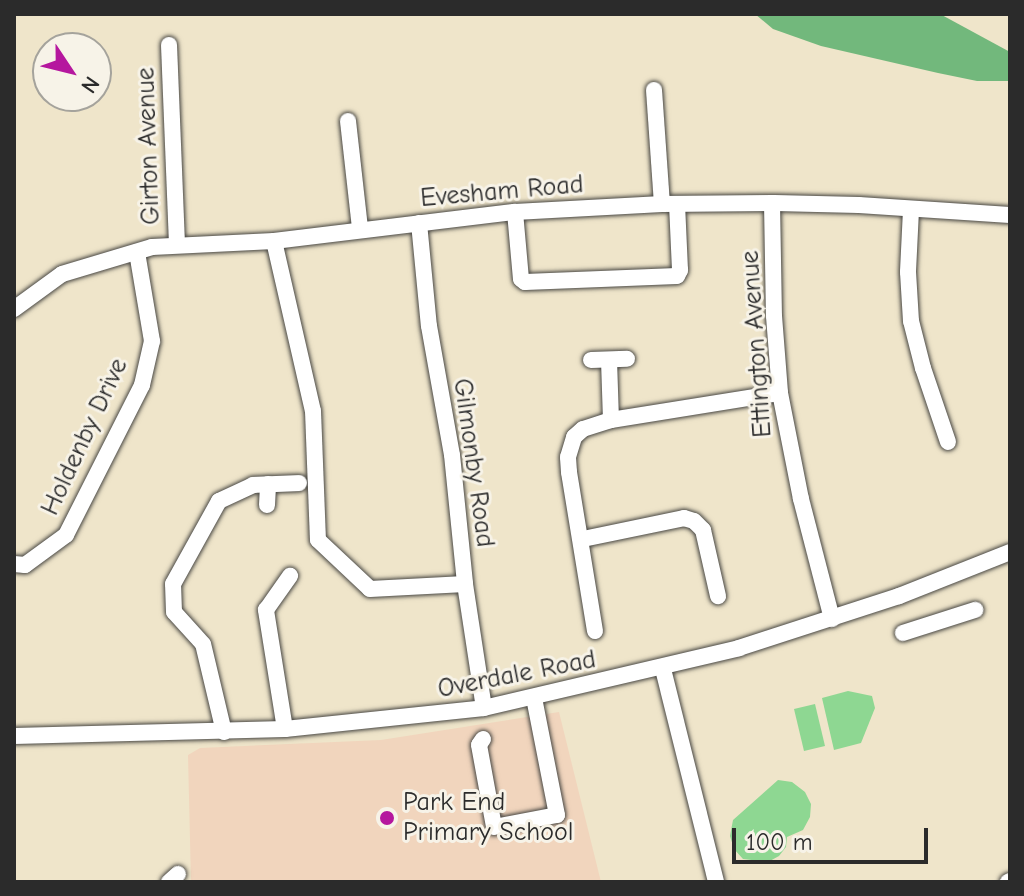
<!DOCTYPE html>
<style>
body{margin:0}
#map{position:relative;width:1024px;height:896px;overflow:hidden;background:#efe5ca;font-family:"Comic Neue",sans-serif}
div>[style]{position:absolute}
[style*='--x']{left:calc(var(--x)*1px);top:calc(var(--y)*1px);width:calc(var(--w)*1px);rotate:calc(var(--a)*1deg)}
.built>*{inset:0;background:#f1d5bd}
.green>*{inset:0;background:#8ed792}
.forest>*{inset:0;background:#72b87c}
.roads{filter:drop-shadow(0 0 2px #484743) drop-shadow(0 0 2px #484743)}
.minor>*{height:16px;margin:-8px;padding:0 8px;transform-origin:8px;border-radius:8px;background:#fff}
.dots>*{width:22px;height:22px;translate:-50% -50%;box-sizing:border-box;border:4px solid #f7f3e8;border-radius:50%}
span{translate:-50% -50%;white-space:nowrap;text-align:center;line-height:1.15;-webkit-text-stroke:6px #f7f3e8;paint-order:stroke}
.street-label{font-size:26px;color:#2b2b2b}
.poi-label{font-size:26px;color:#2b2b2b}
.left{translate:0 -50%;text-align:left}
.frame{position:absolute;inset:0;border:16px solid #2b2b2b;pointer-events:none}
.north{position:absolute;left:32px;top:32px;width:80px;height:80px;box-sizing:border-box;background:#f7f3e8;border:2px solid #a5a39c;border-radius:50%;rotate:125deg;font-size:22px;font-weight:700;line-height:32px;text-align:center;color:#2b2b2b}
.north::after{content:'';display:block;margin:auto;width:28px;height:36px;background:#b5179e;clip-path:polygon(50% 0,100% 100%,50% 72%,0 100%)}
.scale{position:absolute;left:732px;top:828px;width:196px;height:36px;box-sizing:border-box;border:4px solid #2b2b2b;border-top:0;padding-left:10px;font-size:24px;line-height:28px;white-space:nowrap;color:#2b2b2b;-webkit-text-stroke:6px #f7f3e8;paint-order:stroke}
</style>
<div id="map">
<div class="built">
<div style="clip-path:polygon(559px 712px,601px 882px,191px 882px,188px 755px,200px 748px,381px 740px)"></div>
</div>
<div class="green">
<div style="clip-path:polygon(848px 691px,872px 696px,875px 708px,861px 743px,834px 750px,822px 698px)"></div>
<div style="clip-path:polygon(815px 704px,825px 746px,804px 751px,794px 709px)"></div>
<div style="clip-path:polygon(778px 780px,792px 782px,805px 792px,811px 804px,810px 817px,803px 830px,787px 837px,786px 847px,779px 856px,768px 862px,743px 859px,734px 849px,730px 836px,733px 820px)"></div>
</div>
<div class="forest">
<div style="clip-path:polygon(755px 14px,940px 14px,1010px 52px,1010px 81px,977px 81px,938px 73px,821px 46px,773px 29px)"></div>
</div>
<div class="roads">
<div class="minor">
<div style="--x:169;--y:45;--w:200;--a:87.7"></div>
<div style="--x:654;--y:90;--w:114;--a:86"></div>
<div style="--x:348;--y:121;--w:108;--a:83.6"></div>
<div style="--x:772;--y:203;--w:113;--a:89"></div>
<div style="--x:774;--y:316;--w:77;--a:85.5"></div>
<div style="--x:780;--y:393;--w:108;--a:78.8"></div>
<div style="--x:801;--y:499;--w:124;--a:75.5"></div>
<div style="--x:911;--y:210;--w:62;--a:92.8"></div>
<div style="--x:908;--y:272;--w:49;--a:86.5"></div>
<div style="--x:911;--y:321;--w:49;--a:75.7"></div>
<div style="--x:923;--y:368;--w:78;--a:71.3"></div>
<div style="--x:515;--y:212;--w:67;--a:84.9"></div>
<div style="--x:521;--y:279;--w:5;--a:37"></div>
<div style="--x:525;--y:282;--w:152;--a:-2.3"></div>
<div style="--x:677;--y:276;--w:7;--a:-63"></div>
<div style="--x:680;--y:270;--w:66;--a:-92.6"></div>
<div style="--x:419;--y:223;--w:103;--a:84.5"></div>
<div style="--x:429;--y:326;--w:131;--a:79.9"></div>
<div style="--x:452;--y:455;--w:130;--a:84.2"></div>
<div style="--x:465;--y:584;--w:125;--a:81.3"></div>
<div style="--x:274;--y:241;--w:174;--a:77.1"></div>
<div style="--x:313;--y:411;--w:129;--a:87.8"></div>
<div style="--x:318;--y:540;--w:71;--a:43.3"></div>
<div style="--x:370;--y:589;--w:95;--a:-3"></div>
<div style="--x:14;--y:309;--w:59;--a:-36.1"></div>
<div style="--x:62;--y:274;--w:94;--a:-16.7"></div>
<div style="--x:152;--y:247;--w:122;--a:-2.8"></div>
<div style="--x:274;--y:241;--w:243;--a:-6.9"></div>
<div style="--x:515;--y:212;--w:147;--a:-3.1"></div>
<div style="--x:662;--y:204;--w:110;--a:-0.5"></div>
<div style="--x:772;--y:203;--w:87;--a:1.3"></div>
<div style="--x:859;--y:205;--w:151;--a:3.8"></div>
<div style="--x:591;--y:360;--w:36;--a:-2"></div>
<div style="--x:609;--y:360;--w:60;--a:88.1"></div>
<div style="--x:267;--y:505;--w:21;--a:-87"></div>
<div style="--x:583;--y:539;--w:103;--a:-11.7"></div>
<div style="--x:684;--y:518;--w:10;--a:17"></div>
<div style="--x:694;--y:521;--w:13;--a:45"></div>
<div style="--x:703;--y:530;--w:68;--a:77.2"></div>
<div style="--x:14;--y:564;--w:11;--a:5"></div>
<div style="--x:25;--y:565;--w:51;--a:-36.2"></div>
<div style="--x:66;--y:535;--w:168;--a:-63.1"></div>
<div style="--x:142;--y:385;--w:45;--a:-77.2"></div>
<div style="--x:152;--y:341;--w:90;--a:-99.6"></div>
<div style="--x:595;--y:631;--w:161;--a:-99.3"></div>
<div style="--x:569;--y:472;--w:15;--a:-94"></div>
<div style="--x:568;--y:457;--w:21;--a:-73"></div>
<div style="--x:574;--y:437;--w:12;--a:-42"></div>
<div style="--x:583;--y:429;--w:29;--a:-18"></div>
<div style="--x:611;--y:420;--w:171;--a:-9.1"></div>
<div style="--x:903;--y:633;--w:76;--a:-17.7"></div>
<div style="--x:663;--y:669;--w:219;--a:76"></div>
<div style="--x:285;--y:729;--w:121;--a:-99.1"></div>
<div style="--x:266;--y:610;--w:42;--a:-54.8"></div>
<div style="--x:224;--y:732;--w:90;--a:-103.4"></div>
<div style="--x:203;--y:644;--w:43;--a:-132.2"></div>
<div style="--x:174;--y:612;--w:28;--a:-92"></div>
<div style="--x:173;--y:584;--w:95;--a:-61"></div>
<div style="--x:219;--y:501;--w:38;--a:-25"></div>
<div style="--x:253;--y:485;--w:46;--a:-2.5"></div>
<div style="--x:14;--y:736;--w:271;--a:-1.5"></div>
<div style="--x:285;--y:729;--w:200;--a:-6"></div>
<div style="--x:484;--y:708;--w:262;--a:-13.2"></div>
<div style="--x:739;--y:648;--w:168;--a:-18"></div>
<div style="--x:899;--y:596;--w:119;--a:-21.6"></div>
<div style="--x:483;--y:739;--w:7;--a:124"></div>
<div style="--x:479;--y:745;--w:83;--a:79.6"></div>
<div style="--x:494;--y:827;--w:64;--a:-10.8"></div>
<div style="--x:557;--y:815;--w:119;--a:-101.1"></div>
<div style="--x:169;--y:882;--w:12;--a:-42"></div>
<div style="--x:1008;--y:882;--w:2;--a:-27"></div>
</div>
</div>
<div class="dots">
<div style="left:387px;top:818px;background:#b5179e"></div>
</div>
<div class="street-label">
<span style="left:149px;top:146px;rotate:-92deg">Girton Avenue</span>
<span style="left:502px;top:192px;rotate:-5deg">Evesham Road</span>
<span style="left:757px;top:344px;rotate:-94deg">Ettington Avenue</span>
<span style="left:85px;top:437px;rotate:-65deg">Holdenby Drive</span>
<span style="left:473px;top:463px;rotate:82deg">Gilmonby Road</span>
<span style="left:517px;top:675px;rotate:-11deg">Overdale Road</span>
</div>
<div class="poi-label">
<span class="left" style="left:403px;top:818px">Park End<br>Primary School</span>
</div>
<div class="frame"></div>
<div class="north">N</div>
<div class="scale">100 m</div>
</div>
